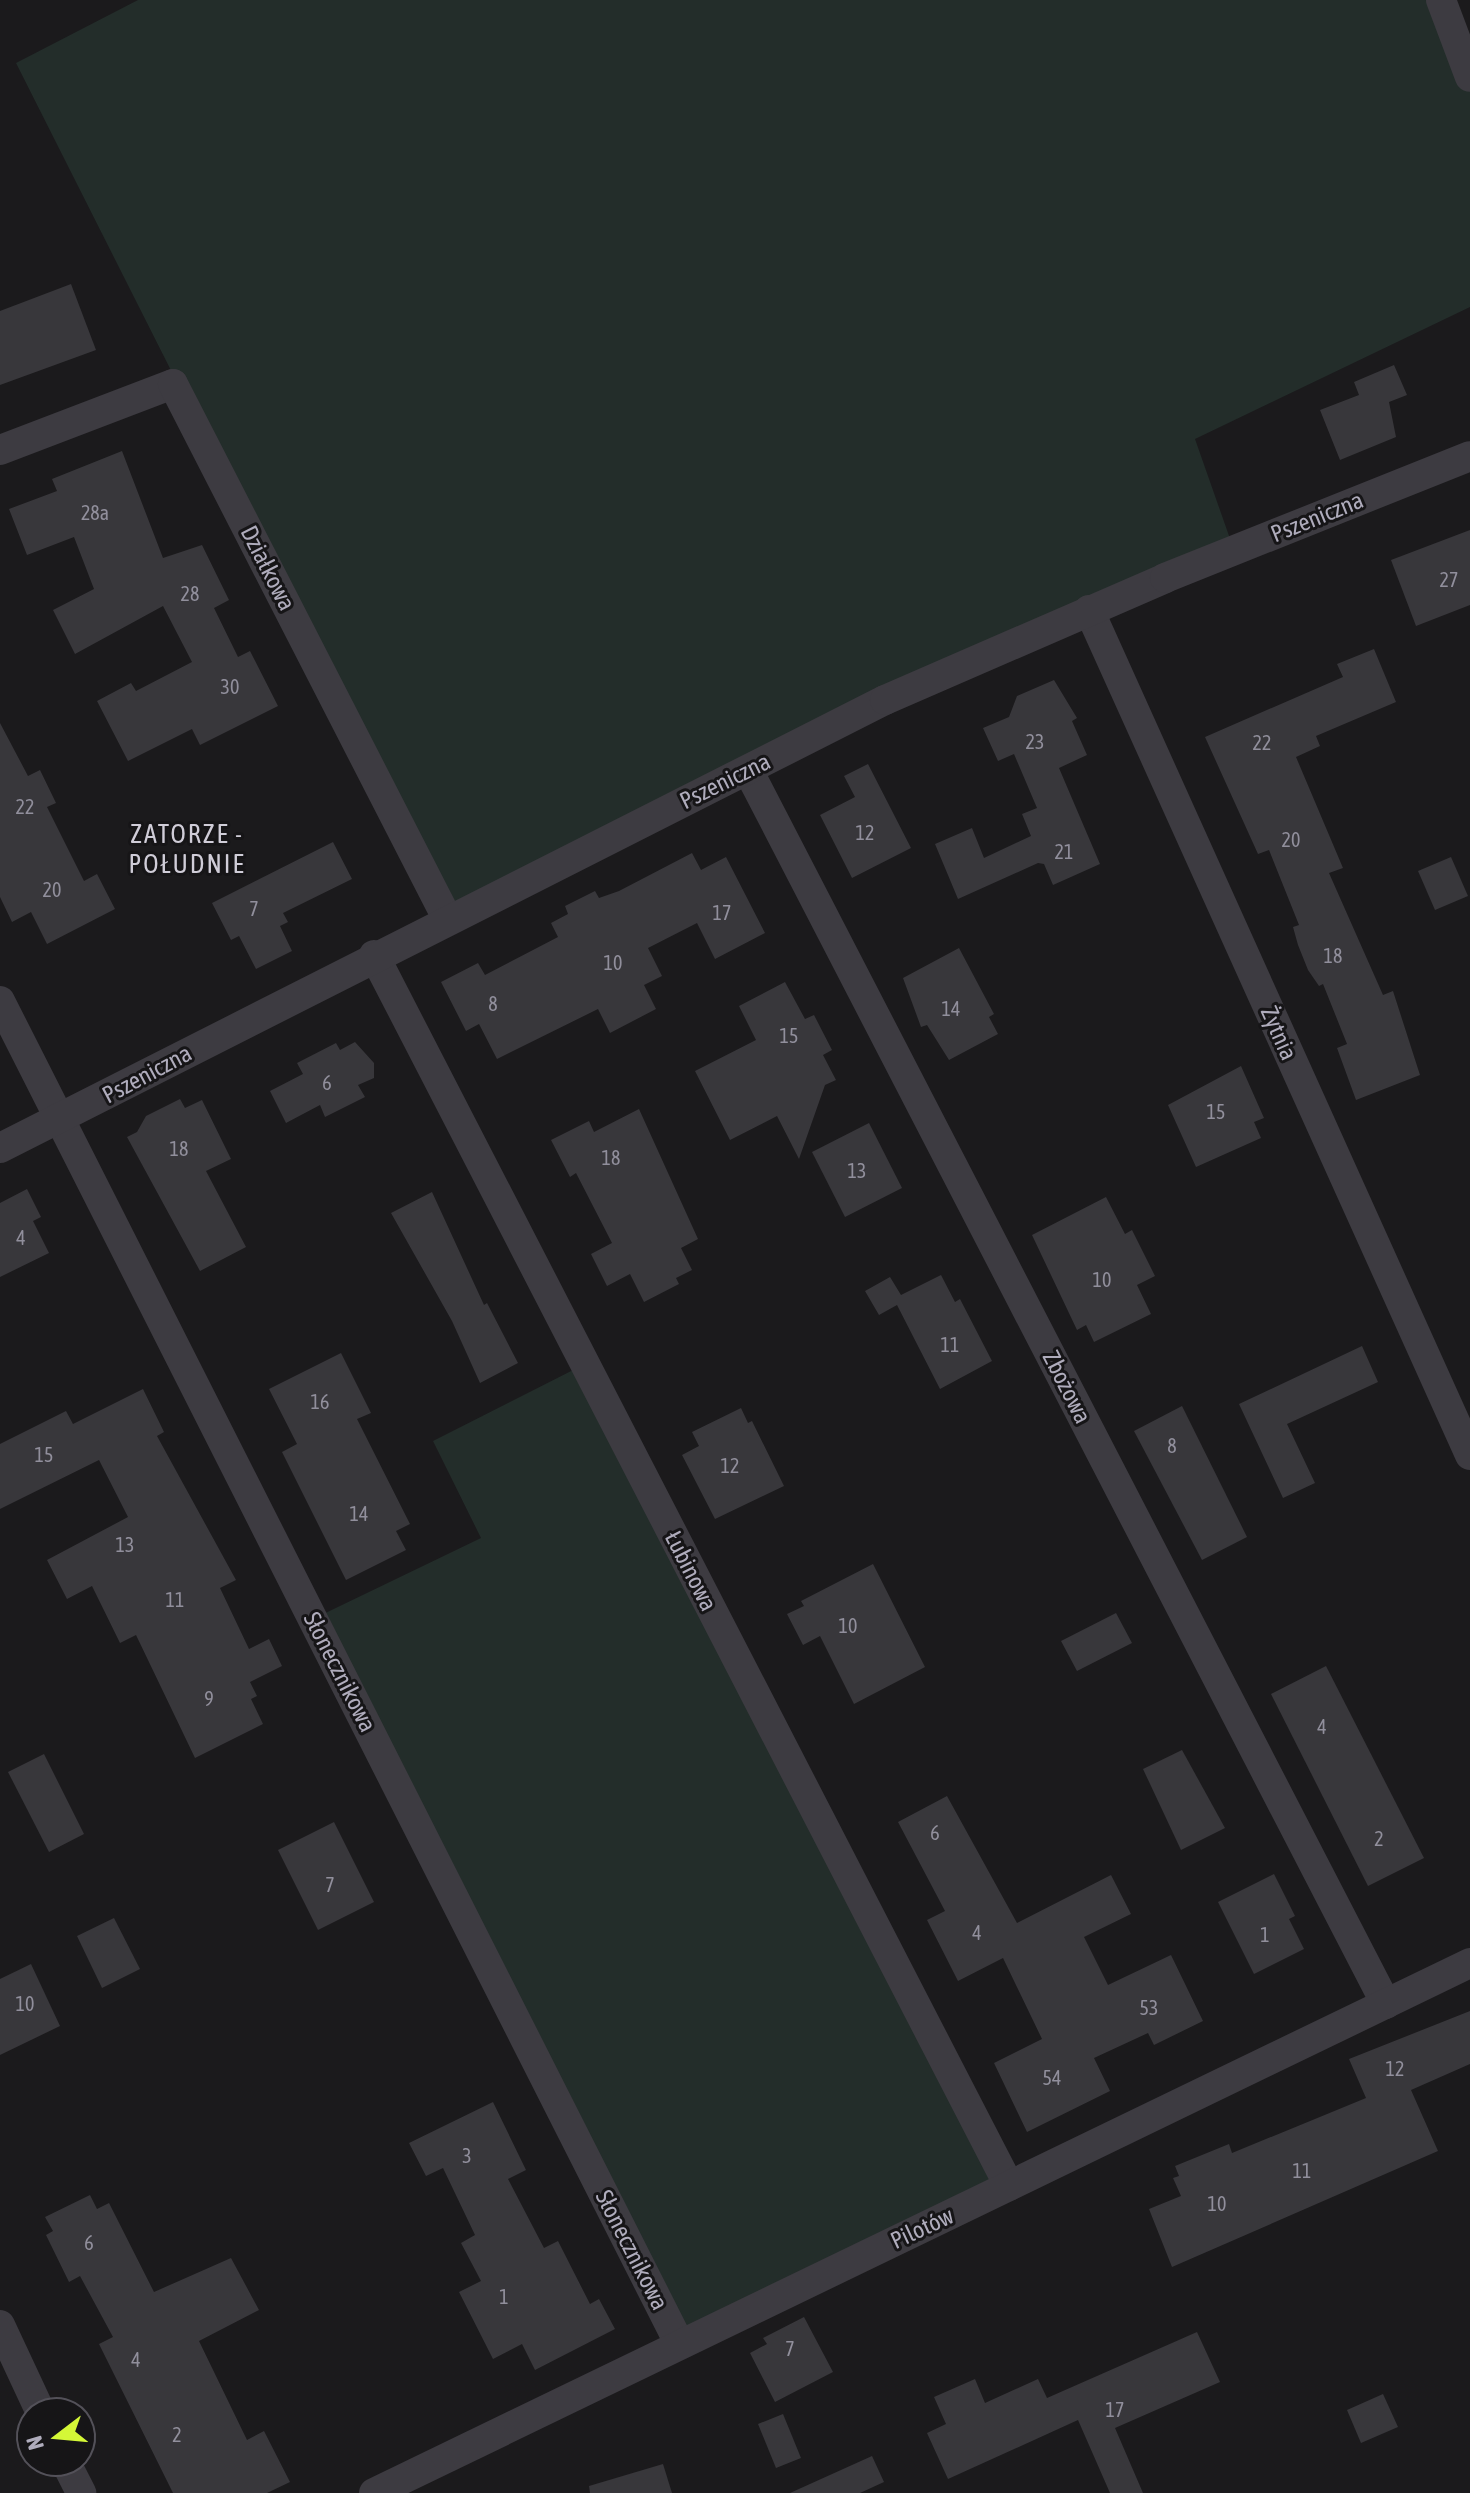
<!DOCTYPE html>
<meta charset="utf-8">
<style>
body{margin:0}
#map{position:relative;width:1470px;height:2493px;overflow:hidden;background:#1b1a1c;font-family:"Asap Condensed",sans-serif}
div>[style]{position:absolute}
[style*='--x']{left:calc(var(--x)*1px);top:calc(var(--y)*1px);width:calc(var(--w)*1px);rotate:calc(var(--a)*1deg)}
.green>*{inset:0;background:#232d2a}
.building>*{inset:0;background:#38373b}
.minor>*{height:30px;margin:-15px;padding:0 15px;transform-origin:15px;border-radius:15px;background:#3d3b41}
span{translate:-50% -50%;white-space:nowrap;text-align:center;line-height:1.15;-webkit-text-stroke:6px #161517;paint-order:stroke}
.number-label{font-size:20px;color:#918f9c}
.number-label span{-webkit-text-stroke-width:0}
.street-label{font-size:24px;color:#afacbc}
.neighbourhood-label{font-size:26px;color:#d0cdd8;letter-spacing:2px}
.north{position:absolute;left:16px;top:2397px;width:80px;height:80px;box-sizing:border-box;background:#161517;border:2px solid #535159;border-radius:50%;rotate:254deg;font-size:22px;font-weight:700;line-height:32px;text-align:center;color:#afacbc}
.north::after{content:'';display:block;margin:auto;width:28px;height:36px;background:#d4f737;clip-path:polygon(50% 0,100% 100%,50% 72%,0 100%)}
</style>
<div id="map">
<div class="green">
<div style="clip-path:polygon(138px 0,1441px 0,1470px 77px,1470px 307px,1195px 439px,1234px 550px,447px 918px,16px 63px)"></div>
<div style="clip-path:polygon(585px 1364px,1009px 2186px,679px 2343px,313px 1619px,481px 1538px,433px 1441px)"></div>
</div>
<div class="building">
<div style="clip-path:polygon(71px 284px,96px 350px,0 385px,0 311px)"></div>
<div style="clip-path:polygon(1394px 365px,1407px 395px,1389px 402px,1396px 437px,1340px 460px,1320px 410px,1359px 395px,1354px 382px)"></div>
<div style="clip-path:polygon(122px 451px,163px 558px,202px 545px,229px 600px,214px 608px,238px 657px,250px 651px,278px 706px,200px 745px,192px 729px,128px 761px,97px 701px,131px 683px,136px 691px,192px 662px,163px 606px,75px 654px,53px 610px,94px 589px,74px 537px,27px 555px,9px 509px,57px 491px,52px 479px)"></div>
<div style="clip-path:polygon(1470px 530px,1470px 605px,1416px 626px,1391px 560px)"></div>
<div style="clip-path:polygon(1374px 649px,1396px 702px,1316px 736px,1320px 746px,1296px 757px,1343px 868px,1329px 873px,1383px 995px,1393px 991px,1420px 1075px,1356px 1100px,1337px 1048px,1347px 1044px,1323px 984px,1319px 986px,1308px 970px,1298px 945px,1293px 927px,1299px 925px,1269px 850px,1258px 854px,1205px 737px,1343px 677px,1337px 664px)"></div>
<div style="clip-path:polygon(1054px 680px,1077px 718px,1072px 721px,1087px 755px,1059px 768px,1100px 864px,1053px 885px,1044px 864px,1038px 863px,958px 899px,935px 844px,972px 828px,984px 858px,1031px 836px,1022px 814px,1037px 808px,1014px 754px,998px 761px,983px 728px,1009px 717px,1017px 696px)"></div>
<div style="clip-path:polygon(0 723px,28px 776px,40px 770px,56px 803px,47px 807px,84px 881px,97px 874px,115px 909px,47px 944px,31px 912px,12px 922px,0 897px)"></div>
<div style="clip-path:polygon(868px 764px,911px 848px,852px 878px,820px 815px,855px 797px,844px 776px)"></div>
<div style="clip-path:polygon(333px 842px,352px 879px,283px 913px,288px 922px,280px 926px,292px 951px,256px 969px,239px 936px,231px 940px,212px 903px)"></div>
<div style="clip-path:polygon(692px 853px,701px 870px,726px 857px,765px 933px,715px 959px,697px 923px,648px 948px,662px 976px,644px 985px,656px 1009px,610px 1033px,598px 1009px,497px 1059px,479px 1024px,466px 1031px,441px 982px,478px 963px,485px 975px,558px 937px,551px 923px,568px 914px,565px 906px,595px 891px,599px 898px,619px 891px)"></div>
<div style="clip-path:polygon(1451px 857px,1468px 896px,1435px 910px,1418px 871px)"></div>
<div style="clip-path:polygon(959px 948px,994px 1014px,989px 1017px,998px 1034px,949px 1060px,927px 1025px,921px 1027px,903px 978px)"></div>
<div style="clip-path:polygon(785px 982px,805px 1019px,814px 1015px,832px 1050px,823px 1055px,836px 1080px,825px 1085px,799px 1159px,777px 1116px,730px 1140px,695px 1071px,756px 1040px,739px 1006px)"></div>
<div style="clip-path:polygon(355px 1042px,374px 1063px,374px 1078px,358px 1085px,365px 1097px,325px 1117px,320px 1105px,286px 1123px,270px 1091px,303px 1074px,297px 1063px,336px 1043px,340px 1050px)"></div>
<div style="clip-path:polygon(1241px 1066px,1264px 1118px,1254px 1122px,1261px 1138px,1196px 1167px,1168px 1105px)"></div>
<div style="clip-path:polygon(180px 1099px,185px 1108px,202px 1100px,231px 1159px,206px 1171px,246px 1247px,200px 1271px,127px 1137px,137px 1132px,146px 1116px)"></div>
<div style="clip-path:polygon(639px 1109px,698px 1239px,681px 1248px,692px 1270px,676px 1278px,679px 1284px,644px 1302px,630px 1274px,607px 1286px,591px 1254px,612px 1243px,576px 1173px,570px 1177px,551px 1140px,589px 1121px,594px 1132px)"></div>
<div style="clip-path:polygon(869px 1123px,902px 1188px,845px 1217px,812px 1152px)"></div>
<div style="clip-path:polygon(27px 1189px,41px 1217px,33px 1221px,49px 1253px,0 1277px,0 1203px)"></div>
<div style="clip-path:polygon(432px 1192px,484px 1305px,487px 1303px,518px 1363px,480px 1383px,452px 1321px,391px 1213px)"></div>
<div style="clip-path:polygon(1106px 1197px,1125px 1234px,1132px 1230px,1155px 1276px,1137px 1285px,1151px 1314px,1094px 1342px,1086px 1325px,1077px 1330px,1032px 1235px)"></div>
<div style="clip-path:polygon(941px 1275px,955px 1302px,960px 1299px,992px 1361px,940px 1389px,897px 1305px,879px 1315px,865px 1291px,890px 1277px,901px 1295px)"></div>
<div style="clip-path:polygon(1362px 1346px,1378px 1382px,1287px 1424px,1315px 1483px,1283px 1498px,1239px 1404px)"></div>
<div style="clip-path:polygon(341px 1353px,371px 1413px,357px 1419px,410px 1524px,396px 1531px,406px 1550px,346px 1580px,282px 1452px,297px 1444px,269px 1389px)"></div>
<div style="clip-path:polygon(143px 1389px,164px 1432px,157px 1436px,236px 1580px,220px 1588px,249px 1649px,269px 1639px,282px 1666px,250px 1682px,257px 1696px,251px 1699px,263px 1724px,195px 1758px,136px 1635px,120px 1643px,92px 1586px,67px 1599px,47px 1560px,128px 1517px,99px 1460px,0 1509px,0 1444px,66px 1411px,73px 1424px)"></div>
<div style="clip-path:polygon(1182px 1406px,1247px 1537px,1202px 1560px,1134px 1431px)"></div>
<div style="clip-path:polygon(741px 1408px,748px 1423px,752px 1421px,784px 1486px,715px 1519px,682px 1455px,699px 1446px,692px 1432px)"></div>
<div style="clip-path:polygon(873px 1564px,925px 1667px,854px 1704px,820px 1636px,803px 1645px,787px 1614px,804px 1606px,801px 1601px)"></div>
<div style="clip-path:polygon(1116px 1613px,1132px 1643px,1077px 1671px,1061px 1641px)"></div>
<div style="clip-path:polygon(1326px 1666px,1424px 1858px,1368px 1886px,1271px 1694px)"></div>
<div style="clip-path:polygon(1182px 1750px,1225px 1828px,1181px 1850px,1143px 1769px)"></div>
<div style="clip-path:polygon(44px 1754px,84px 1834px,49px 1852px,8px 1772px)"></div>
<div style="clip-path:polygon(947px 1796px,1017px 1923px,1111px 1875px,1131px 1914px,1084px 1937px,1108px 1985px,1171px 1955px,1203px 2021px,1154px 2045px,1148px 2033px,1094px 2058px,1110px 2091px,1027px 2132px,994px 2063px,1042px 2039px,1003px 1958px,958px 1981px,927px 1920px,945px 1911px,898px 1822px)"></div>
<div style="clip-path:polygon(334px 1822px,374px 1902px,318px 1930px,278px 1850px)"></div>
<div style="clip-path:polygon(1274px 1874px,1295px 1916px,1289px 1919px,1304px 1949px,1254px 1974px,1218px 1902px)"></div>
<div style="clip-path:polygon(114px 1918px,140px 1969px,102px 1988px,77px 1936px)"></div>
<div style="clip-path:polygon(31px 1964px,60px 2026px,0 2055px,0 1979px)"></div>
<div style="clip-path:polygon(1470px 2011px,1470px 2064px,1411px 2090px,1438px 2151px,1172px 2267px,1149px 2209px,1181px 2196px,1173px 2178px,1179px 2176px,1175px 2166px,1229px 2144px,1232px 2153px,1366px 2098px,1349px 2059px)"></div>
<div style="clip-path:polygon(493px 2102px,526px 2170px,508px 2179px,544px 2248px,558px 2241px,590px 2304px,599px 2299px,615px 2329px,535px 2370px,522px 2344px,493px 2359px,459px 2292px,481px 2281px,461px 2243px,475px 2235px,443px 2168px,426px 2176px,409px 2143px)"></div>
<div style="clip-path:polygon(90px 2195px,97px 2209px,109px 2203px,154px 2292px,231px 2258px,259px 2310px,199px 2341px,247px 2440px,264px 2431px,290px 2482px,267px 2493px,173px 2493px,99px 2344px,113px 2337px,80px 2276px,69px 2282px,46px 2235px,53px 2231px,45px 2217px)"></div>
<div style="clip-path:polygon(804px 2317px,833px 2372px,775px 2402px,750px 2353px,767px 2344px,763px 2338px)"></div>
<div style="clip-path:polygon(1197px 2332px,1220px 2382px,1115px 2428px,1143px 2493px,1110px 2493px,1078px 2420px,948px 2479px,927px 2433px,946px 2424px,934px 2397px,975px 2379px,985px 2403px,1038px 2379px,1047px 2398px)"></div>
<div style="clip-path:polygon(1383px 2394px,1398px 2427px,1361px 2443px,1347px 2410px)"></div>
<div style="clip-path:polygon(783px 2414px,801px 2458px,776px 2468px,758px 2424px)"></div>
<div style="clip-path:polygon(872px 2456px,884px 2482px,860px 2493px,790px 2493px)"></div>
<div style="clip-path:polygon(663px 2464px,672px 2493px,590px 2493px,589px 2486px)"></div>
</div>
<div class="minor">
<div style="--x:1441;--y:0;--w:82;--a:69.4"></div>
<div style="--x:0;--y:450;--w:185;--a:-20.9"></div>
<div style="--x:173;--y:384;--w:600;--a:62.84"></div>
<div style="--x:1089;--y:610;--w:927;--a:65.73"></div>
<div style="--x:748;--y:770;--w:1389;--a:62.66"></div>
<div style="--x:374;--y:955;--w:1385;--a:62.71"></div>
<div style="--x:0;--y:1001;--w:1504;--a:63.16"></div>
<div style="--x:0;--y:1148;--w:992;--a:-26.85"></div>
<div style="--x:885;--y:700;--w:305;--a:-23.5"></div>
<div style="--x:1165;--y:578;--w:328;--a:-21.8"></div>
<div style="--x:0;--y:2325;--w:97;--a:65"></div>
<div style="--x:65;--y:2461;--w:36;--a:63"></div>
<div style="--x:374;--y:2493;--w:1217;--a:-25.81"></div>
</div>
<div class="number-label">
<span style="left:95px;top:512px">28a</span>
<span style="left:1449px;top:579px">27</span>
<span style="left:190px;top:593px">28</span>
<span style="left:230px;top:686px">30</span>
<span style="left:1035px;top:741px">23</span>
<span style="left:1262px;top:742px">22</span>
<span style="left:25px;top:806px">22</span>
<span style="left:865px;top:832px">12</span>
<span style="left:1291px;top:839px">20</span>
<span style="left:1064px;top:851px">21</span>
<span style="left:52px;top:889px">20</span>
<span style="left:254px;top:908px">7</span>
<span style="left:722px;top:912px">17</span>
<span style="left:1333px;top:955px">18</span>
<span style="left:613px;top:962px">10</span>
<span style="left:493px;top:1003px">8</span>
<span style="left:951px;top:1008px">14</span>
<span style="left:789px;top:1035px">15</span>
<span style="left:327px;top:1082px">6</span>
<span style="left:1216px;top:1111px">15</span>
<span style="left:179px;top:1148px">18</span>
<span style="left:611px;top:1157px">18</span>
<span style="left:857px;top:1170px">13</span>
<span style="left:21px;top:1237px">4</span>
<span style="left:1102px;top:1279px">10</span>
<span style="left:950px;top:1344px">11</span>
<span style="left:320px;top:1401px">16</span>
<span style="left:1172px;top:1445px">8</span>
<span style="left:44px;top:1454px">15</span>
<span style="left:730px;top:1465px">12</span>
<span style="left:359px;top:1513px">14</span>
<span style="left:125px;top:1544px">13</span>
<span style="left:175px;top:1599px">11</span>
<span style="left:848px;top:1625px">10</span>
<span style="left:209px;top:1698px">9</span>
<span style="left:1322px;top:1726px">4</span>
<span style="left:935px;top:1832px">6</span>
<span style="left:1379px;top:1838px">2</span>
<span style="left:330px;top:1884px">7</span>
<span style="left:977px;top:1932px">4</span>
<span style="left:1265px;top:1934px">1</span>
<span style="left:25px;top:2003px">10</span>
<span style="left:1149px;top:2007px">53</span>
<span style="left:1395px;top:2068px">12</span>
<span style="left:1052px;top:2077px">54</span>
<span style="left:467px;top:2155px">3</span>
<span style="left:1302px;top:2170px">11</span>
<span style="left:1217px;top:2203px">10</span>
<span style="left:89px;top:2242px">6</span>
<span style="left:504px;top:2296px">1</span>
<span style="left:790px;top:2348px">7</span>
<span style="left:136px;top:2359px">4</span>
<span style="left:1115px;top:2409px">17</span>
<span style="left:177px;top:2434px">2</span>
</div>
<div class="street-label">
<span style="left:1317px;top:517px;rotate:-22deg">Pszeniczna</span>
<span style="left:268px;top:568px;rotate:63deg">Działkowa</span>
<span style="left:725px;top:781px;rotate:-26deg">Pszeniczna</span>
<span style="left:1279px;top:1033px;rotate:66deg">Żytnia</span>
<span style="left:147px;top:1074px;rotate:-28deg">Pszeniczna</span>
<span style="left:1067px;top:1387px;rotate:63deg">Zbożowa</span>
<span style="left:691px;top:1571px;rotate:63deg">Łubinowa</span>
<span style="left:340px;top:1672px;rotate:63deg">Słonecznikowa</span>
<span style="left:922px;top:2228px;rotate:-25deg">Pilotów</span>
<span style="left:632px;top:2250px;rotate:63deg">Słonecznikowa</span>
</div>
<div class="neighbourhood-label">
<span style="left:187px;top:850px">ZATORZE -<br>POŁUDNIE</span>
</div>
<div class="north">N</div>
</div>
